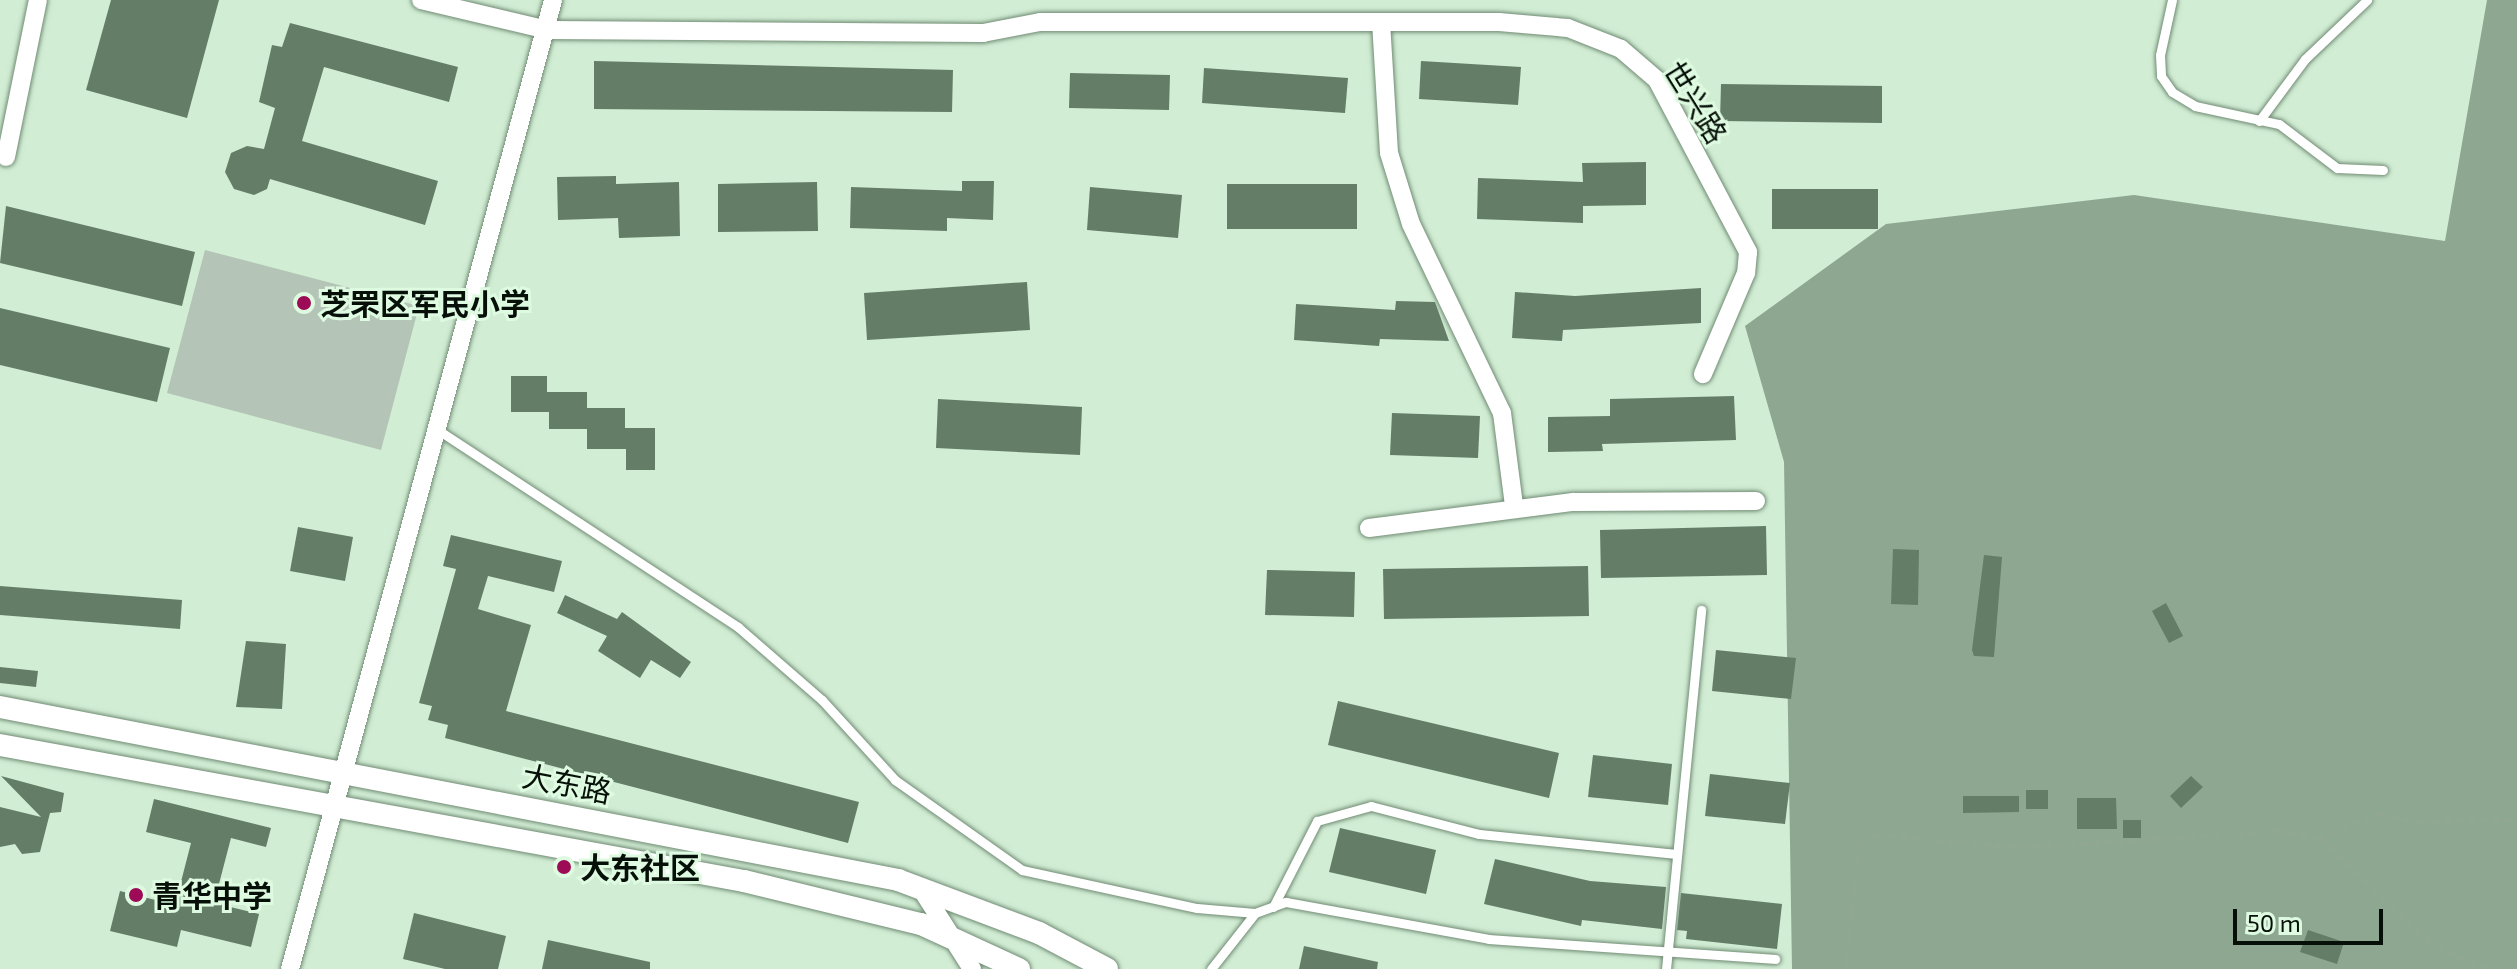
<!DOCTYPE html>
<meta charset="utf-8">
<style>
body{margin:0}
#map{position:relative;width:2517px;height:969px;overflow:hidden;background:#d1edd4;font-family:"Exo 2","Noto Sans SC",sans-serif}
div>[style]{position:absolute}
[style*='--x']{left:calc(var(--x)*1px);top:calc(var(--y)*1px);width:calc(var(--w)*1px);rotate:calc(var(--a)*1deg)}
.green>*{inset:0;background:#b4c4b6}
.forest>*{inset:0;background:#8ea791}
.building>*{inset:0;background:#647d67}
.path>*{height:4px;margin-top:-2px;transform-origin:0;background:repeating-linear-gradient(90deg,#91a793 0 6px,transparent 0 12px)}
.roads{filter:drop-shadow(0 0 2px #718b74) drop-shadow(0 0 2px #718b74)}
.service>*{height:9px;margin:-4.5px;padding:0 4.5px;transform-origin:4.5px;border-radius:4.5px;background:#fff}
.minor>*{height:18px;margin:-9px;padding:0 9px;transform-origin:9px;border-radius:9px;background:#fff}
.tertiary>*{height:22px;margin:-11px;padding:0 11px;transform-origin:11px;border-radius:11px;background:#fff}
.dots>*{width:22px;height:22px;translate:-50% -50%;box-sizing:border-box;border:4px solid #defbe1;border-radius:50%}
span{translate:-50% -50%;white-space:nowrap;text-align:center;line-height:1.15;-webkit-text-stroke:6px #defbe1;paint-order:stroke}
.street-label{font-size:30px;color:#071008}
.poi-label{font-size:30px;color:#071008;font-weight:700}
.left{translate:0 -50%;text-align:left}
.scale{position:absolute;left:2233px;top:909px;width:150px;height:36px;box-sizing:border-box;border:4px solid #071008;border-top:0;padding-left:10px;font-size:24px;line-height:28px;white-space:nowrap;color:#071008;-webkit-text-stroke:6px #defbe1;paint-order:stroke}
</style>
<div id="map">
<div class="green">
<div style="clip-path:polygon(205px 250px,419px 306px,381px 450px,167px 393px)"></div>
</div>
<div class="forest">
<div style="clip-path:polygon(2487px 0,2517px 0,2517px 969px,1792px 969px,1784px 462px,1745px 326px,1886px 224px,2134px 195px,2445px 241px)"></div>
</div>
<div class="building">
<div style="clip-path:polygon(111px 0,219px 0,187px 118px,86px 90px)"></div>
<div style="clip-path:polygon(290px 23px,458px 67px,449px 102px,324px 67px,302px 141px,438px 181px,425px 225px,270px 179px,267px 189px,254px 195px,234px 189px,225px 172px,231px 153px,247px 146px,264px 149px,275px 108px,259px 102px,272px 45px,282px 47px)"></div>
<div style="clip-path:polygon(594px 61px,953px 70px,952px 112px,594px 109px)"></div>
<div style="clip-path:polygon(1421px 61px,1521px 67px,1518px 105px,1419px 99px)"></div>
<div style="clip-path:polygon(1204px 68px,1348px 78px,1345px 113px,1202px 103px)"></div>
<div style="clip-path:polygon(1070px 73px,1170px 75px,1169px 110px,1069px 108px)"></div>
<div style="clip-path:polygon(1721px 84px,1882px 86px,1882px 123px,1720px 121px)"></div>
<div style="clip-path:polygon(1646px 162px,1646px 205px,1583px 206px,1583px 223px,1477px 219px,1478px 178px,1583px 182px,1582px 163px)"></div>
<div style="clip-path:polygon(616px 176px,616px 184px,679px 182px,680px 236px,619px 238px,618px 218px,558px 220px,557px 177px)"></div>
<div style="clip-path:polygon(962px 181px,994px 181px,993px 220px,947px 218px,947px 231px,850px 228px,851px 187px,962px 191px)"></div>
<div style="clip-path:polygon(817px 182px,818px 231px,718px 232px,718px 184px)"></div>
<div style="clip-path:polygon(1227px 184px,1357px 184px,1357px 229px,1227px 229px)"></div>
<div style="clip-path:polygon(1090px 187px,1182px 195px,1178px 238px,1087px 230px)"></div>
<div style="clip-path:polygon(1772px 189px,1878px 189px,1878px 229px,1772px 229px)"></div>
<div style="clip-path:polygon(6px 206px,195px 252px,182px 306px,0 263px)"></div>
<div style="clip-path:polygon(1027px 282px,1030px 330px,867px 340px,864px 293px)"></div>
<div style="clip-path:polygon(1701px 288px,1701px 323px,1563px 330px,1562px 341px,1512px 338px,1515px 292px,1575px 296px)"></div>
<div style="clip-path:polygon(1396px 301px,1435px 302px,1449px 341px,1380px 339px,1379px 346px,1294px 340px,1296px 304px,1395px 310px)"></div>
<div style="clip-path:polygon(0 308px,170px 348px,157px 402px,0 365px)"></div>
<div style="clip-path:polygon(511px 376px,547px 376px,547px 392px,587px 392px,587px 408px,625px 408px,625px 428px,655px 428px,655px 470px,626px 470px,626px 449px,587px 449px,587px 429px,549px 429px,549px 412px,511px 412px)"></div>
<div style="clip-path:polygon(1734px 396px,1736px 440px,1602px 444px,1603px 451px,1548px 452px,1548px 417px,1610px 416px,1610px 399px)"></div>
<div style="clip-path:polygon(938px 399px,1082px 407px,1080px 455px,936px 448px)"></div>
<div style="clip-path:polygon(1392px 413px,1480px 416px,1478px 458px,1390px 455px)"></div>
<div style="clip-path:polygon(1766px 526px,1767px 575px,1601px 578px,1600px 530px)"></div>
<div style="clip-path:polygon(298px 527px,353px 537px,345px 581px,290px 571px)"></div>
<div style="clip-path:polygon(451px 535px,562px 561px,554px 592px,488px 576px,478px 609px,531px 625px,506px 711px,859px 802px,848px 843px,445px 738px,448px 725px,428px 720px,432px 706px,419px 703px,456px 569px,443px 566px)"></div>
<div style="clip-path:polygon(1893px 549px,1919px 550px,1918px 605px,1891px 604px)"></div>
<div style="clip-path:polygon(1984px 555px,2002px 557px,1994px 657px,1974px 656px,1972px 650px)"></div>
<div style="clip-path:polygon(1588px 566px,1589px 616px,1384px 619px,1383px 569px)"></div>
<div style="clip-path:polygon(1267px 570px,1355px 572px,1354px 617px,1265px 615px)"></div>
<div style="clip-path:polygon(0 586px,182px 600px,180px 629px,0 615px)"></div>
<div style="clip-path:polygon(565px 595px,617px 619px,622px 612px,691px 662px,680px 678px,651px 660px,640px 678px,598px 651px,607px 636px,557px 613px)"></div>
<div style="clip-path:polygon(2166px 603px,2183px 636px,2169px 643px,2152px 611px)"></div>
<div style="clip-path:polygon(246px 641px,286px 644px,282px 709px,236px 707px)"></div>
<div style="clip-path:polygon(1716px 650px,1796px 658px,1791px 699px,1712px 691px)"></div>
<div style="clip-path:polygon(0 667px,38px 671px,36px 687px,0 683px)"></div>
<div style="clip-path:polygon(1338px 701px,1559px 753px,1549px 798px,1328px 745px)"></div>
<div style="clip-path:polygon(1593px 755px,1672px 764px,1668px 805px,1588px 797px)"></div>
<div style="clip-path:polygon(1710px 774px,1790px 783px,1785px 824px,1705px 816px)"></div>
<div style="clip-path:polygon(1px 776px,64px 793px,61px 812px,50px 813px,40px 852px,22px 854px,15px 844px,0 847px,0 807px,41px 817px)"></div>
<div style="clip-path:polygon(2191px 776px,2203px 787px,2181px 808px,2170px 796px)"></div>
<div style="clip-path:polygon(2026px 790px,2048px 790px,2048px 809px,2026px 809px)"></div>
<div style="clip-path:polygon(1963px 796px,2019px 796px,2019px 812px,1963px 813px)"></div>
<div style="clip-path:polygon(2077px 798px,2116px 798px,2117px 829px,2077px 829px)"></div>
<div style="clip-path:polygon(154px 799px,271px 828px,266px 847px,231px 838px,214px 903px,259px 914px,251px 947px,181px 930px,177px 947px,110px 931px,120px 891px,175px 905px,191px 843px,146px 832px)"></div>
<div style="clip-path:polygon(2123px 820px,2141px 820px,2141px 838px,2123px 838px)"></div>
<div style="clip-path:polygon(1340px 828px,1436px 850px,1426px 894px,1329px 872px)"></div>
<div style="clip-path:polygon(1495px 859px,1590px 881px,1666px 887px,1662px 929px,1582px 920px,1581px 926px,1484px 904px)"></div>
<div style="clip-path:polygon(1681px 893px,1782px 904px,1777px 949px,1686px 939px,1687px 931px,1677px 930px)"></div>
<div style="clip-path:polygon(414px 913px,506px 936px,498px 969px,445px 969px,403px 959px)"></div>
<div style="clip-path:polygon(2308px 930px,2344px 942px,2337px 964px,2300px 952px)"></div>
<div style="clip-path:polygon(548px 940px,650px 962px,650px 969px,542px 969px)"></div>
<div style="clip-path:polygon(1304px 946px,1378px 962px,1377px 969px,1299px 969px)"></div>
</div>
<div class="path">
<div style="--x:2320;--y:838;--w:64;--a:-22.1"></div>
<div style="--x:2379;--y:814;--w:43;--a:12.1"></div>
<div style="--x:2421;--y:823;--w:96;--a:-2.4"></div>
<div style="--x:1846;--y:969;--w:125;--a:-84"></div>
<div style="--x:1859;--y:845;--w:20;--a:-30"></div>
<div style="--x:1876;--y:835;--w:147;--a:5.1"></div>
<div style="--x:2022;--y:848;--w:256;--a:-3.6"></div>
<div style="--x:2277;--y:832;--w:43;--a:7.9"></div>
<div style="--x:2320;--y:838;--w:161;--a:43.2"></div>
<div style="--x:2437;--y:948;--w:54;--a:22.8"></div>
</div>
<div class="roads">
<div class="service">
<div style="--x:2172;--y:0;--w:56;--a:102.3"></div>
<div style="--x:2160;--y:55;--w:21;--a:87"></div>
<div style="--x:2161;--y:76;--w:19;--a:55"></div>
<div style="--x:2172;--y:92;--w:27;--a:31"></div>
<div style="--x:2195;--y:106;--w:86;--a:12.1"></div>
<div style="--x:2279;--y:124;--w:73;--a:37.2"></div>
<div style="--x:2337;--y:168;--w:46;--a:2.5"></div>
<div style="--x:2259;--y:121;--w:77;--a:-53.4"></div>
<div style="--x:2305;--y:59;--w:86;--a:-43.6"></div>
<div style="--x:438;--y:430;--w:359;--a:33.3"></div>
<div style="--x:738;--y:627;--w:111;--a:41"></div>
<div style="--x:822;--y:700;--w:108;--a:47.6"></div>
<div style="--x:895;--y:780;--w:156;--a:35.3"></div>
<div style="--x:1022;--y:870;--w:179;--a:12.3"></div>
<div style="--x:1197;--y:908;--w:58;--a:4.9"></div>
<div style="--x:1255;--y:913;--w:33;--a:-20"></div>
<div style="--x:1286;--y:902;--w:206;--a:10.3"></div>
<div style="--x:1489;--y:939;--w:287;--a:4"></div>
<div style="--x:1273;--y:907;--w:97;--a:-62.9"></div>
<div style="--x:1317;--y:821;--w:56;--a:-15.5"></div>
<div style="--x:1371;--y:806;--w:112;--a:14.5"></div>
<div style="--x:1479;--y:834;--w:199;--a:5.8"></div>
<div style="--x:1211;--y:969;--w:71;--a:-51.8"></div>
<div style="--x:1666;--y:969;--w:361;--a:-84.4"></div>
</div>
<div class="minor">
<div style="--x:421;--y:0;--w:130;--a:13.3"></div>
<div style="--x:548;--y:30;--w:435;--a:0.4"></div>
<div style="--x:983;--y:33;--w:58;--a:-10.9"></div>
<div style="--x:1040;--y:22;--w:459;--a:0"></div>
<div style="--x:1499;--y:22;--w:69;--a:5"></div>
<div style="--x:1568;--y:28;--w:57;--a:21.6"></div>
<div style="--x:1621;--y:49;--w:48;--a:40.7"></div>
<div style="--x:1657;--y:80;--w:195;--a:62.1"></div>
<div style="--x:1748;--y:252;--w:21;--a:95"></div>
<div style="--x:1746;--y:273;--w:110;--a:113.1"></div>
<div style="--x:1381;--y:22;--w:131;--a:86.5"></div>
<div style="--x:1389;--y:153;--w:74;--a:72.8"></div>
<div style="--x:1411;--y:224;--w:210;--a:64.3"></div>
<div style="--x:1502;--y:413;--w:94;--a:82.6"></div>
<div style="--x:6;--y:157;--w:160;--a:-78.5"></div>
<div style="--x:1369;--y:528;--w:206;--a:-7.3"></div>
<div style="--x:1573;--y:502;--w:183;--a:-0.3"></div>
<div style="--x:920;--y:887;--w:97;--a:57.6"></div>
<div style="--x:290;--y:969;--w:1004;--a:-74.81"></div>
</div>
<div class="tertiary">
<div style="--x:0;--y:707;--w:915;--a:10.9"></div>
<div style="--x:898;--y:880;--w:151;--a:20.6"></div>
<div style="--x:1039;--y:933;--w:77;--a:27.9"></div>
<div style="--x:0;--y:745;--w:756;--a:10.36"></div>
<div style="--x:744;--y:881;--w:182;--a:13.7"></div>
<div style="--x:921;--y:924;--w:108;--a:24.7"></div>
</div>
</div>
<div class="dots">
<div style="left:304px;top:303px;background:#9d0a56"></div>
<div style="left:564px;top:867px;background:#9d0a56"></div>
<div style="left:136px;top:895px;background:#9d0a56"></div>
</div>
<div class="street-label">
<span style="left:1696px;top:102px;rotate:58deg">世兴路</span>
<span style="left:567px;top:783px;rotate:11deg">大东路</span>
</div>
<div class="poi-label">
<span class="left" style="left:320px;top:303px">芝罘区军民小学</span>
<span class="left" style="left:580px;top:867px">大东社区</span>
<span class="left" style="left:152px;top:895px">青华中学</span>
</div>
<div class="scale">50 m</div>
</div>
